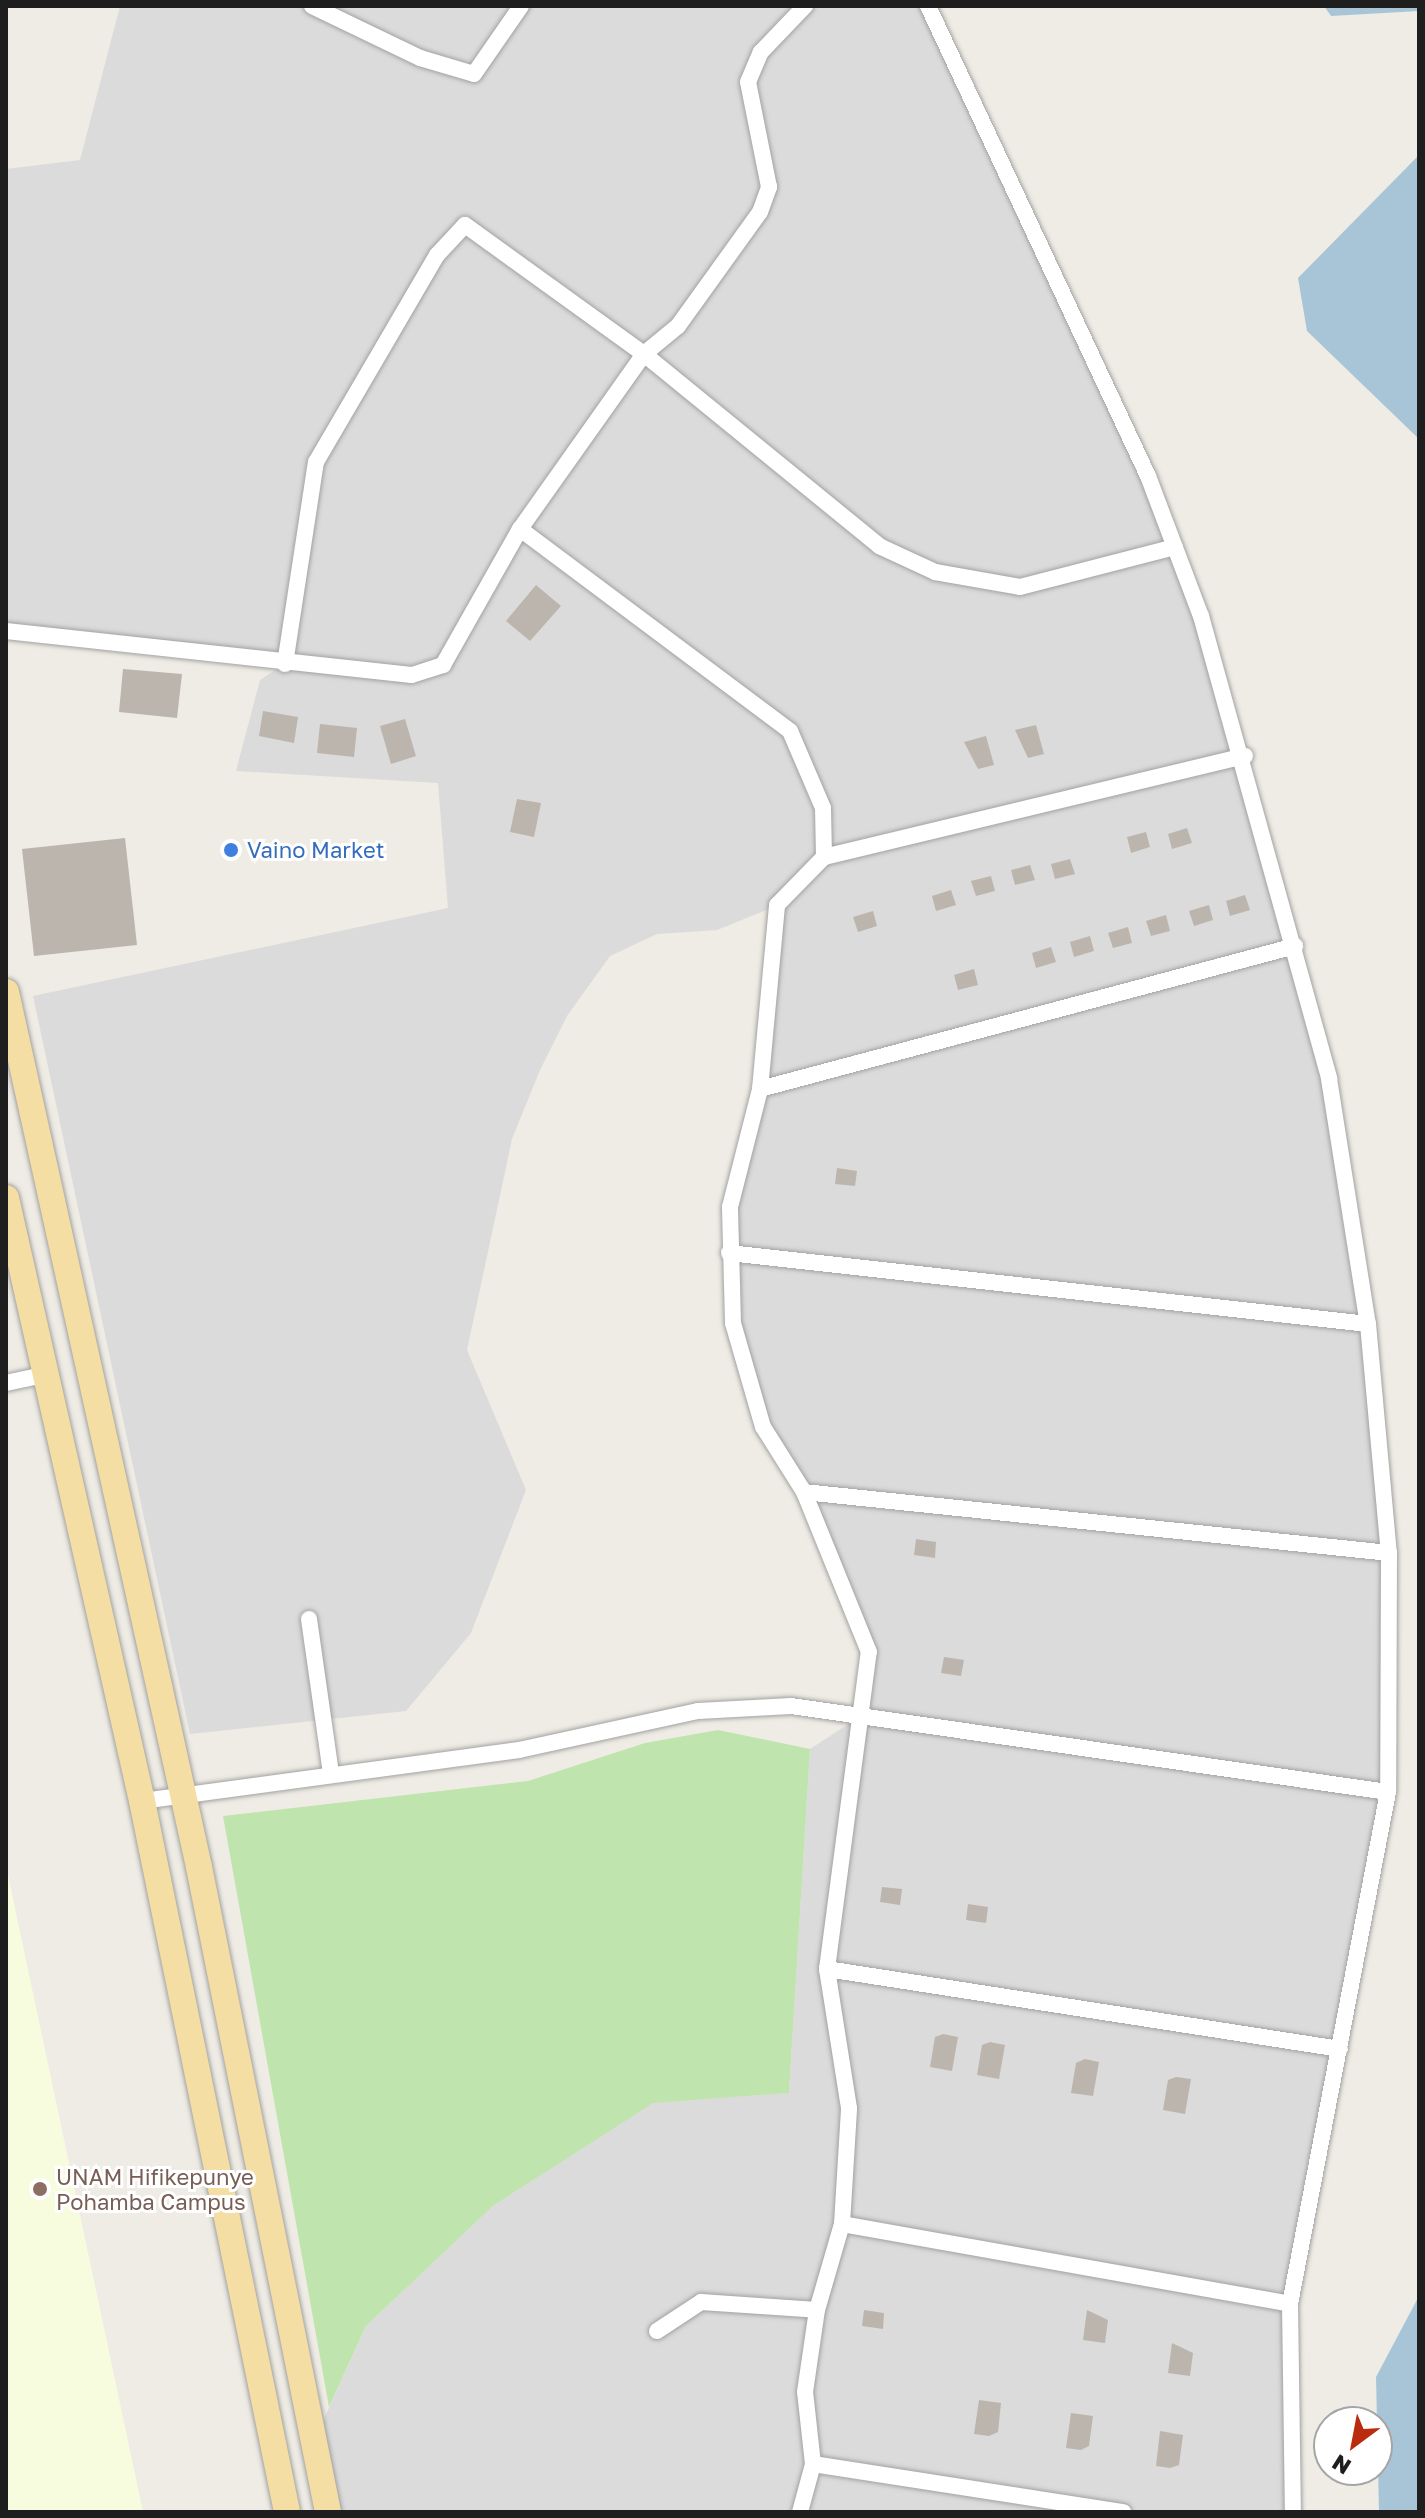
<!DOCTYPE html>
<style>
body{margin:0}
#map{position:relative;width:1425px;height:2518px;overflow:hidden;background:#eeece4;font-family:"Golos Text",sans-serif}
div>[style]{position:absolute}
[style*='--x']{left:calc(var(--x)*1px);top:calc(var(--y)*1px);width:calc(var(--w)*1px);rotate:calc(var(--a)*1deg)}
.residential>*{inset:0;background:#dcdbdb}
.education>*{inset:0;background:#f8fcdf}
.grass>*{inset:0;background:#c0e4ae}
.water>*{inset:0;background:#a8c5d8}
.building>*{inset:0;background:#bbb5ae}
.roads{filter:drop-shadow(0 0 2px #a2a2a2) drop-shadow(0 0 2px #a2a2a2)}
.minor>*{height:16px;margin:-8px;padding:0 8px;transform-origin:8px;border-radius:8px;background:#fff}
.primary>*{height:26px;margin:-13px;padding:0 13px;transform-origin:13px;border-radius:13px;background:#f4dea3}
.dots>*{width:22px;height:22px;translate:-50% -50%;box-sizing:border-box;border:4px solid #fff;border-radius:50%}
span{translate:-50% -50%;white-space:nowrap;text-align:center;line-height:1.15;-webkit-text-stroke:6px #fff;paint-order:stroke}
.shop-label{font-size:22px;color:#366cbe}
.left{translate:0 -50%;text-align:left}
.education-label{font-size:22px;color:#785e54}
.frame{position:absolute;inset:0;border:8px solid #1e1e1e;pointer-events:none}
.north{position:absolute;left:1313px;top:2406px;width:80px;height:80px;box-sizing:border-box;background:#fff;border:2px solid #a5a5a5;border-radius:50%;rotate:212deg;font-size:22px;font-weight:700;line-height:32px;text-align:center;color:#1e1e1e}
.north::after{content:'';display:block;margin:auto;width:28px;height:36px;background:#bb2b10;clip-path:polygon(50% 0,100% 100%,50% 72%,0 100%)}
</style>
<div id="map">
<div class="residential">
<div style="clip-path:polygon(120px 6px,928px 6px,1028px 217px,1201px 616px,1329px 1079px,1389px 1553px,1388px 1792px,1290px 2304px,1293px 2512px,328px 2512px,314px 2441px,366px 2326px,493px 2206px,653px 2102px,789px 2093px,810px 1749px,861px 1716px,869px 1653px,831px 1556px,763px 1427px,733px 1323px,729px 1253px,760px 1089px,776px 906px,717px 930px,657px 934px,610px 956px,567px 1016px,540px 1070px,512px 1139px,467px 1350px,526px 1490px,471px 1633px,406px 1711px,190px 1734px,33px 996px,448px 908px,438px 783px,236px 771px,260px 680px,283px 665px,6px 631px,6px 169px,80px 160px)"></div>
</div>
<div class="education">
<div style="clip-path:polygon(6px 1866px,143px 2512px,6px 2512px)"></div>
</div>
<div class="grass">
<div style="clip-path:polygon(718px 1730px,810px 1749px,789px 2093px,653px 2103px,493px 2206px,366px 2326px,329px 2407px,223px 1816px,528px 1781px,645px 1743px)"></div>
</div>
<div class="water">
<div style="clip-path:polygon(1324px 6px,1419px 6px,1419px 11px,1331px 16px)"></div>
<div style="clip-path:polygon(1419px 155px,1419px 439px,1307px 331px,1298px 278px)"></div>
<div style="clip-path:polygon(1419px 2296px,1419px 2512px,1379px 2512px,1376px 2377px)"></div>
</div>
<div class="building">
<div style="clip-path:polygon(536px 585px,561px 606px,530px 641px,506px 621px)"></div>
<div style="clip-path:polygon(123px 669px,182px 674px,177px 718px,119px 712px)"></div>
<div style="clip-path:polygon(263px 711px,298px 717px,294px 743px,259px 736px)"></div>
<div style="clip-path:polygon(405px 719px,416px 756px,391px 764px,380px 726px)"></div>
<div style="clip-path:polygon(320px 724px,357px 728px,354px 757px,317px 753px)"></div>
<div style="clip-path:polygon(1036px 725px,1044px 754px,1028px 758px,1015px 730px)"></div>
<div style="clip-path:polygon(986px 736px,994px 765px,978px 769px,964px 742px)"></div>
<div style="clip-path:polygon(517px 799px,541px 803px,534px 837px,510px 832px)"></div>
<div style="clip-path:polygon(1187px 828px,1192px 843px,1172px 849px,1168px 834px)"></div>
<div style="clip-path:polygon(1146px 832px,1150px 847px,1131px 853px,1127px 837px)"></div>
<div style="clip-path:polygon(125px 838px,137px 945px,34px 956px,22px 849px)"></div>
<div style="clip-path:polygon(1070px 859px,1075px 874px,1055px 879px,1051px 864px)"></div>
<div style="clip-path:polygon(1030px 865px,1035px 880px,1015px 885px,1011px 870px)"></div>
<div style="clip-path:polygon(991px 876px,995px 891px,976px 896px,971px 881px)"></div>
<div style="clip-path:polygon(951px 890px,956px 905px,936px 911px,932px 896px)"></div>
<div style="clip-path:polygon(1245px 895px,1250px 910px,1230px 916px,1226px 901px)"></div>
<div style="clip-path:polygon(1209px 905px,1213px 920px,1194px 926px,1189px 911px)"></div>
<div style="clip-path:polygon(873px 911px,877px 926px,858px 932px,853px 917px)"></div>
<div style="clip-path:polygon(1166px 915px,1170px 931px,1151px 936px,1146px 921px)"></div>
<div style="clip-path:polygon(1128px 927px,1132px 943px,1113px 948px,1108px 933px)"></div>
<div style="clip-path:polygon(1090px 936px,1094px 951px,1074px 957px,1070px 942px)"></div>
<div style="clip-path:polygon(1051px 947px,1056px 962px,1036px 968px,1032px 953px)"></div>
<div style="clip-path:polygon(974px 969px,978px 985px,958px 990px,954px 975px)"></div>
<div style="clip-path:polygon(837px 1168px,857px 1171px,855px 1186px,835px 1184px)"></div>
<div style="clip-path:polygon(916px 1539px,936px 1542px,935px 1558px,914px 1555px)"></div>
<div style="clip-path:polygon(944px 1657px,964px 1660px,961px 1676px,941px 1673px)"></div>
<div style="clip-path:polygon(882px 1887px,902px 1889px,900px 1905px,880px 1902px)"></div>
<div style="clip-path:polygon(968px 1904px,988px 1907px,986px 1923px,966px 1920px)"></div>
<div style="clip-path:polygon(943px 2034px,958px 2037px,952px 2071px,930px 2067px,935px 2037px)"></div>
<div style="clip-path:polygon(990px 2042px,1005px 2045px,999px 2079px,977px 2075px,982px 2045px)"></div>
<div style="clip-path:polygon(1085px 2059px,1099px 2062px,1093px 2096px,1071px 2093px,1076px 2063px)"></div>
<div style="clip-path:polygon(1176px 2077px,1191px 2079px,1185px 2114px,1163px 2110px,1168px 2080px)"></div>
<div style="clip-path:polygon(864px 2310px,884px 2313px,883px 2329px,862px 2326px)"></div>
<div style="clip-path:polygon(1087px 2310px,1108px 2320px,1105px 2343px,1083px 2340px)"></div>
<div style="clip-path:polygon(1172px 2343px,1193px 2353px,1190px 2376px,1168px 2373px)"></div>
<div style="clip-path:polygon(979px 2400px,1001px 2403px,998px 2432px,989px 2436px,974px 2434px)"></div>
<div style="clip-path:polygon(1071px 2413px,1093px 2416px,1089px 2446px,1081px 2450px,1066px 2448px)"></div>
<div style="clip-path:polygon(1160px 2431px,1183px 2435px,1179px 2465px,1170px 2468px,1156px 2466px)"></div>
</div>
<div class="roads">
<div class="minor">
<div style="--x:312;--y:6;--w:120;--a:25.7"></div>
<div style="--x:420;--y:58;--w:56;--a:16.5"></div>
<div style="--x:474;--y:74;--w:83;--a:-55.3"></div>
<div style="--x:928;--y:6;--w:519;--a:64.92"></div>
<div style="--x:1148;--y:476;--w:150;--a:69.3"></div>
<div style="--x:1201;--y:616;--w:480;--a:74.5"></div>
<div style="--x:1329;--y:1079;--w:248;--a:81"></div>
<div style="--x:1368;--y:1324;--w:230;--a:84.8"></div>
<div style="--x:1389;--y:1553;--w:239;--a:90.2"></div>
<div style="--x:1388;--y:1792;--w:521;--a:100.84"></div>
<div style="--x:1290;--y:2304;--w:208;--a:89.2"></div>
<div style="--x:520;--y:529;--w:337;--a:36.8"></div>
<div style="--x:790;--y:731;--w:84;--a:66.8"></div>
<div style="--x:823;--y:808;--w:49;--a:88.8"></div>
<div style="--x:6;--y:631;--w:408;--a:6.2"></div>
<div style="--x:412;--y:675;--w:33;--a:-18"></div>
<div style="--x:443;--y:665;--w:156;--a:-60.5"></div>
<div style="--x:520;--y:529;--w:214;--a:-54.7"></div>
<div style="--x:644;--y:354;--w:44;--a:-39.5"></div>
<div style="--x:678;--y:326;--w:140;--a:-54.3"></div>
<div style="--x:760;--y:212;--w:27;--a:-70"></div>
<div style="--x:769;--y:187;--w:107;--a:-101.3"></div>
<div style="--x:748;--y:82;--w:33;--a:-67"></div>
<div style="--x:761;--y:52;--w:64;--a:-46.3"></div>
<div style="--x:285;--y:664;--w:204;--a:-81.3"></div>
<div style="--x:316;--y:462;--w:240;--a:-59.7"></div>
<div style="--x:437;--y:255;--w:41;--a:-47"></div>
<div style="--x:465;--y:225;--w:221;--a:35.8"></div>
<div style="--x:644;--y:354;--w:303;--a:39.2"></div>
<div style="--x:879;--y:546;--w:62;--a:24.9"></div>
<div style="--x:935;--y:572;--w:86;--a:10"></div>
<div style="--x:1020;--y:587;--w:160;--a:-14.5"></div>
<div style="--x:760;--y:1089;--w:554;--a:-14.96"></div>
<div style="--x:729;--y:1253;--w:643;--a:6.34"></div>
<div style="--x:6;--y:1383;--w:38;--a:-12"></div>
<div style="--x:804;--y:1492;--w:588;--a:5.95"></div>
<div style="--x:309;--y:1619;--w:157;--a:81.9"></div>
<div style="--x:142;--y:1801;--w:380;--a:-7.7"></div>
<div style="--x:519;--y:1750;--w:183;--a:-12.3"></div>
<div style="--x:698;--y:1711;--w:93;--a:-3.1"></div>
<div style="--x:791;--y:1706;--w:603;--a:8.2"></div>
<div style="--x:827;--y:1969;--w:519;--a:8.86"></div>
<div style="--x:842;--y:2224;--w:455;--a:10.1"></div>
<div style="--x:657;--y:2331;--w:53;--a:-33.4"></div>
<div style="--x:701;--y:2302;--w:116;--a:3.9"></div>
<div style="--x:813;--y:2464;--w:314;--a:8.8"></div>
<div style="--x:800;--y:2512;--w:50;--a:-74.8"></div>
<div style="--x:813;--y:2464;--w:72;--a:-96.3"></div>
<div style="--x:805;--y:2392;--w:83;--a:-81.7"></div>
<div style="--x:817;--y:2310;--w:90;--a:-73.8"></div>
<div style="--x:842;--y:2224;--w:116;--a:-86.5"></div>
<div style="--x:849;--y:2108;--w:141;--a:-99"></div>
<div style="--x:827;--y:1969;--w:320;--a:-82.5"></div>
<div style="--x:869;--y:1652;--w:173;--a:-112.1"></div>
<div style="--x:804;--y:1492;--w:77;--a:-122.2"></div>
<div style="--x:763;--y:1427;--w:108;--a:-106.1"></div>
<div style="--x:733;--y:1323;--w:116;--a:-91.5"></div>
<div style="--x:730;--y:1207;--w:122;--a:-75.7"></div>
<div style="--x:760;--y:1089;--w:185;--a:-84.7"></div>
<div style="--x:777;--y:905;--w:67;--a:-45.6"></div>
<div style="--x:824;--y:857;--w:433;--a:-13.5"></div>
</div>
<div class="primary">
<div style="--x:6;--y:992;--w:896;--a:77.56"></div>
<div style="--x:199;--y:1867;--w:658;--a:78.69"></div>
<div style="--x:6;--y:1198;--w:618;--a:77.29"></div>
<div style="--x:142;--y:1801;--w:726;--a:78.47"></div>
</div>
</div>
<div class="dots">
<div style="left:231px;top:850px;background:#3f7fe0"></div>
<div style="left:40px;top:2189px;background:#8d6e63"></div>
</div>
<div class="shop-label">
<span class="left" style="left:247px;top:850px">Vaino Market</span>
</div>
<div class="education-label">
<span class="left" style="left:56px;top:2189px">UNAM Hifikepunye<br>Pohamba Campus</span>
</div>
<div class="frame"></div>
<div class="north">N</div>
</div>
